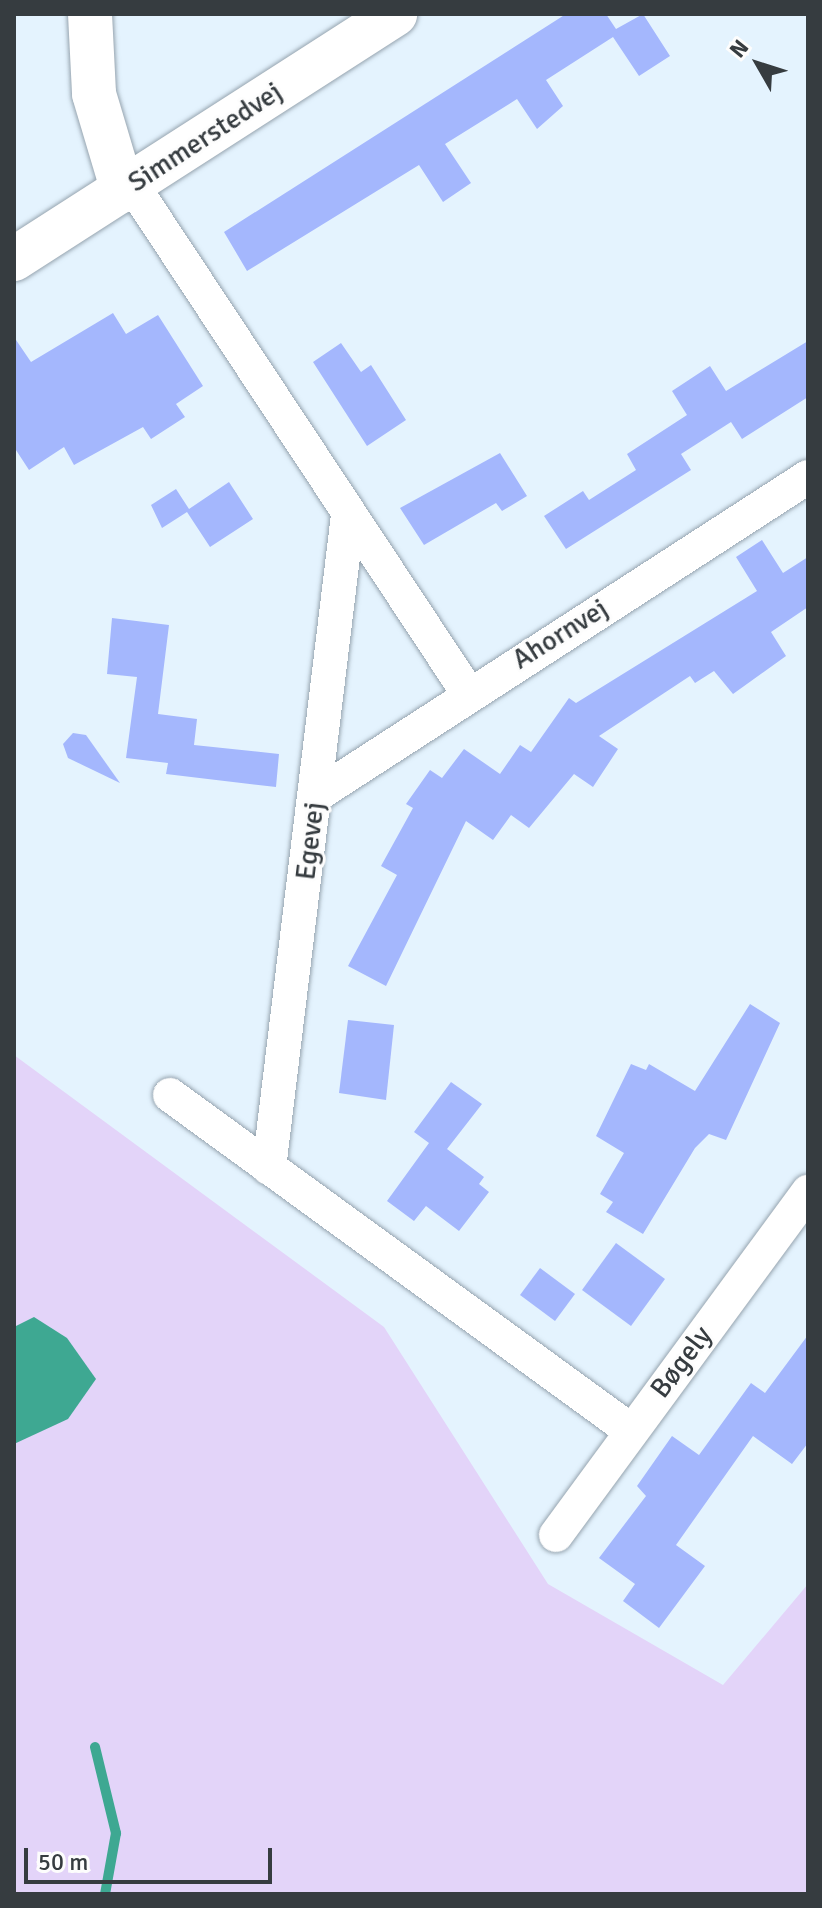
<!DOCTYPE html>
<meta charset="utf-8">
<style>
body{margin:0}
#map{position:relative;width:822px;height:1908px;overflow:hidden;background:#e4f3fe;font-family:Signika,sans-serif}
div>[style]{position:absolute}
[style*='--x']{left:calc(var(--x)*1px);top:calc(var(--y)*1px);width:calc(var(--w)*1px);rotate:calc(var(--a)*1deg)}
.green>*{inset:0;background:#e3d4f9}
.water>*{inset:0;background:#3ea892}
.stream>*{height:10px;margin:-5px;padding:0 5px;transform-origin:5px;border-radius:5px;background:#3ea892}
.building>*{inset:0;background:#a4b7fd}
.roads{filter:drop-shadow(0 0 2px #96a4af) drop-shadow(0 0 2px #96a4af)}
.street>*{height:34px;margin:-17px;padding:0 17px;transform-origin:17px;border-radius:17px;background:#fff}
.secondary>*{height:44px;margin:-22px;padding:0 22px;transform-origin:22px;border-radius:22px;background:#fff}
span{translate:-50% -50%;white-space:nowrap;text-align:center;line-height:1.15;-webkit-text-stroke:6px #fdfdfd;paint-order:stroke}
.street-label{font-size:28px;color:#363c40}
.frame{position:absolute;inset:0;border:16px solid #363c40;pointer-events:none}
.north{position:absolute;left:718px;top:24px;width:80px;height:80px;-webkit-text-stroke:6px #fdfdfd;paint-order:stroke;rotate:309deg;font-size:22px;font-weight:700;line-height:32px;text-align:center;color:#363c40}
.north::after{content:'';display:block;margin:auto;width:28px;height:36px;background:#363c40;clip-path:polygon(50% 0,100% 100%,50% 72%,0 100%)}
.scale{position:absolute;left:24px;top:1848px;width:248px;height:36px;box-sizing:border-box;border:4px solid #363c40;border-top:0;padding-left:10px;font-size:24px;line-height:28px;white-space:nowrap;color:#363c40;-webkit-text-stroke:6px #fdfdfd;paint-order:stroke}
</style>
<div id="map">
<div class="green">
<div style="clip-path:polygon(14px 1055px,384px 1327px,548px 1584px,723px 1685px,808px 1584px,808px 1894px,14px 1894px)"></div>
</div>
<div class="water">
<div style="clip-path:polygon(34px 1317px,67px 1338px,96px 1379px,68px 1419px,14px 1444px,14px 1327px)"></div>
</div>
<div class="stream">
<div style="--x:95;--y:1747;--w:89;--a:76.3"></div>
<div style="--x:116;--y:1833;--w:62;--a:100.2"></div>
</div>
<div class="building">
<div style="clip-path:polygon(566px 14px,606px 14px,616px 29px,643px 14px,670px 56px,639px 76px,613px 37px,546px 80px,563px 106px,537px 129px,517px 99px,445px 144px,471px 183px,443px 202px,419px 165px,247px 271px,224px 232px)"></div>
<div style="clip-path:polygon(113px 313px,126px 334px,158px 315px,203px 386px,176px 404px,185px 417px,151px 439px,143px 427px,74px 465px,64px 447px,29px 470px,14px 447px,14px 337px,31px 362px)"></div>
<div style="clip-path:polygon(808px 341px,808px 397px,742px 439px,731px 422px,681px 454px,691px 470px,566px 549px,544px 516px,583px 491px,589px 500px,636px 470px,627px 454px,687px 415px,672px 391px,710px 366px,726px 391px)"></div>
<div style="clip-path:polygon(341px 343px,361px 372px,371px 365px,406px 420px,367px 446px,313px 362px)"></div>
<div style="clip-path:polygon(500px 453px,527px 496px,502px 511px,496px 503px,424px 545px,400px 508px)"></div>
<div style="clip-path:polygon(229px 482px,253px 519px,210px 547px,187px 512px,162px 528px,151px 505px,176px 489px,189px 509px)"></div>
<div style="clip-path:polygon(762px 540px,783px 573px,808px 557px,808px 607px,771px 632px,786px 656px,733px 694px,714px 671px,695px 683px,690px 676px,599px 736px,618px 749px,593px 787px,574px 774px,529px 828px,511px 815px,493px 840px,466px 821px,386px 986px,348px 966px,397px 875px,381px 866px,413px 808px,406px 804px,430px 770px,442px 778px,464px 749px,500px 774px,520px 745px,531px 752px,569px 698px,576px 703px,757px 591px,736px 557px)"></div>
<div style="clip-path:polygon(112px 618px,169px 625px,158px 714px,197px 719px,194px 745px,279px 754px,276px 787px,166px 774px,168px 763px,126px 758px,137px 677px,107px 674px)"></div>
<div style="clip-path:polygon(73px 733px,86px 735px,120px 783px,68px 758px,63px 744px)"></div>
<div style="clip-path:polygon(750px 1004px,780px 1023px,726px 1140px,709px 1134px,695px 1148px,643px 1234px,606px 1212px,613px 1202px,600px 1194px,624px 1153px,596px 1136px,631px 1064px,646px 1070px,649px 1064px,695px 1091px)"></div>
<div style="clip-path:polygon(348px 1020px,394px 1025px,386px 1100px,339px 1093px)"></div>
<div style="clip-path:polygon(451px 1082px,482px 1104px,447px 1149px,484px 1177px,479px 1184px,489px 1192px,459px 1231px,426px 1206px,414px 1221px,387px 1201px,429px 1143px,414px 1132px)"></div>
<div style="clip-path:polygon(616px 1243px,665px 1279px,631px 1326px,582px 1290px)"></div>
<div style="clip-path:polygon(540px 1268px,575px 1294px,555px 1321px,520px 1295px)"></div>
<div style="clip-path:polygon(808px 1335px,808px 1443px,792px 1464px,753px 1436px,676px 1545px,705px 1566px,659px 1628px,623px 1601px,635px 1584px,599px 1558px,646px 1496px,637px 1486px,672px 1436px,699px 1455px,751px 1383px,765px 1393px)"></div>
</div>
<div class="roads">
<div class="street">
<div style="--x:131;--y:183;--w:611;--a:56.54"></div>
<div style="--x:315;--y:796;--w:587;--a:-32.91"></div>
<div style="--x:170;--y:1095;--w:569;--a:36.06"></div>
<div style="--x:269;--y:1168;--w:658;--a:-83.1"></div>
<div style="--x:556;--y:1535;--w:426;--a:-53.7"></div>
</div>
<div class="secondary">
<div style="--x:90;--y:14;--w:80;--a:87.1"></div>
<div style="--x:94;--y:94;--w:101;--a:73.4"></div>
<div style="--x:14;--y:259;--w:453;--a:-32.7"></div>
</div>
</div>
<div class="street-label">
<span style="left:205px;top:137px;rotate:-33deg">Simmerstedvej</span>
<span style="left:560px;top:634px;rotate:-32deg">Ahornvej</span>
<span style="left:310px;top:841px;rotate:-83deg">Egevej</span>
<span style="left:681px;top:1362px;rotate:-53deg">Bøgely</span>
</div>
<div class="frame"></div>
<div class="north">N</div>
<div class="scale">50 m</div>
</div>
